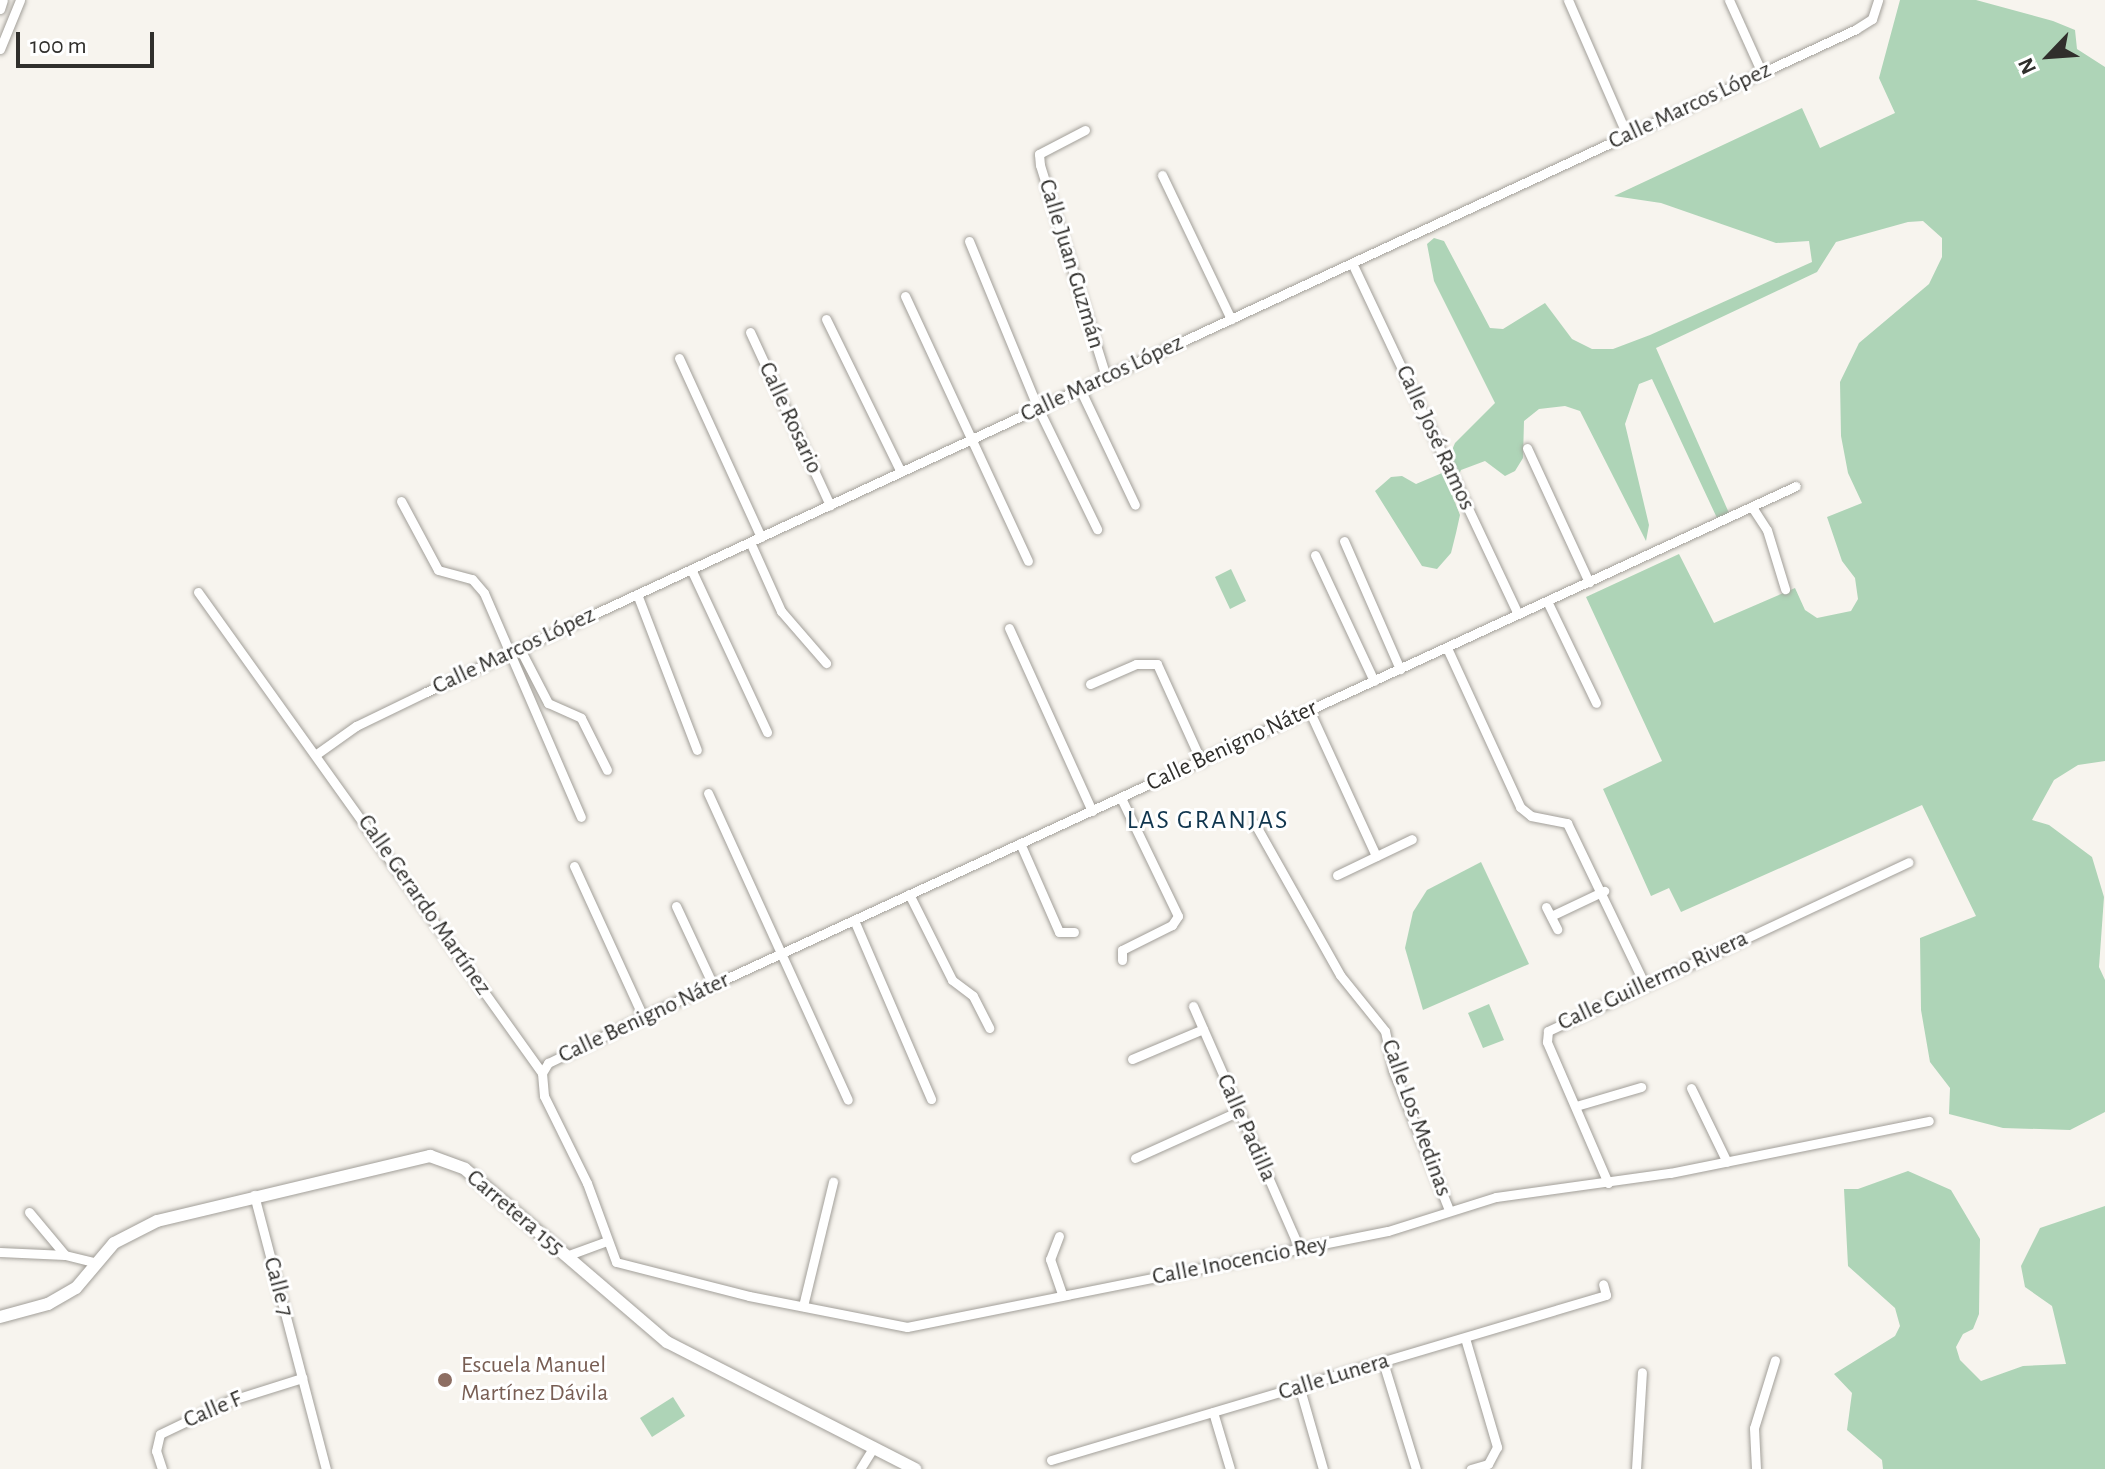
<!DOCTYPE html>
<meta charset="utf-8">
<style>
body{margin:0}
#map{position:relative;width:2105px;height:1469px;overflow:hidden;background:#f7f4ee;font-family:"Alegreya Sans",sans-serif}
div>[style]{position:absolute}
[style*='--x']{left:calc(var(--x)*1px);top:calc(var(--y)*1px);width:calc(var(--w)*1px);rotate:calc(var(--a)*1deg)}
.green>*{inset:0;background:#aed4b7}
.roads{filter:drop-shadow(0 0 2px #a29f99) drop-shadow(0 0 2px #a29f99)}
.minor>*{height:9px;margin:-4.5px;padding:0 4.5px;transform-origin:4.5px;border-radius:4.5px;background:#fff}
.tertiary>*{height:12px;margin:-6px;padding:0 6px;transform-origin:6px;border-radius:6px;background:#fff}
.dots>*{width:22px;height:22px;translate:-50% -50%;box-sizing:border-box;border:4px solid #fff;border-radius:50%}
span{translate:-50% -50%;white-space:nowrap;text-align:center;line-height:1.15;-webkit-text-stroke:6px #fff;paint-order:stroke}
.street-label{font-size:24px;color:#302f2c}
.education-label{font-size:24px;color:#785e54}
.left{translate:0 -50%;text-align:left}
.neighbourhood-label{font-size:26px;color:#11364e;letter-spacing:2px}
.north{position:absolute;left:2009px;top:16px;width:80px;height:80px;-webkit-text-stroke:6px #fff;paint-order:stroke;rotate:245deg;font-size:22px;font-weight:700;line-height:32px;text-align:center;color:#302f2c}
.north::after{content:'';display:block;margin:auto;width:28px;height:36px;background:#302f2c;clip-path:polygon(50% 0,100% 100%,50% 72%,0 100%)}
.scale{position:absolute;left:16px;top:32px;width:138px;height:36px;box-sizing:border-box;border:4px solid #302f2c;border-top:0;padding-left:10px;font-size:24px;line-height:28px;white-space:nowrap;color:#302f2c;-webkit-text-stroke:6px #fff;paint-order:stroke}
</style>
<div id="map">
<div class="green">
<div style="clip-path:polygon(1900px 0,1976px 0,2053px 21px,2075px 30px,2077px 49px,2105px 67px,2105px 761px,2078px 765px,2054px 780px,2032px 820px,2049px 825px,2092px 857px,2104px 897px,2099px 967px,2105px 980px,2105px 1112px,2070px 1130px,2003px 1128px,1949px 1114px,1950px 1088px,1930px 1062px,1921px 1010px,1920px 938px,1976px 916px,1922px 805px,1681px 912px,1669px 888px,1651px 896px,1603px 789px,1662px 761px,1586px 597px,1679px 554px,1714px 623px,1795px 588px,1805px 610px,1817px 618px,1851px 611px,1858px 599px,1855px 578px,1842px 561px,1827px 517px,1862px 503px,1848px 473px,1841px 436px,1840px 382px,1859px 343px,1929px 284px,1942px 257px,1942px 238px,1923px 221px,1908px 222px,1836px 242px,1817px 272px,1656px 348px,1729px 513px,1717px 518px,1652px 379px,1639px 384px,1625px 424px,1649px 525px,1646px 541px,1580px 411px,1565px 406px,1539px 409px,1524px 421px,1523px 458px,1515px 471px,1505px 476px,1485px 461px,1461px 470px,1451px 492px,1460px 515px,1456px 533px,1451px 553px,1437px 569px,1422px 566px,1375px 491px,1391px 477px,1402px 476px,1416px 484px,1442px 473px,1455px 443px,1495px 403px,1434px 281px,1427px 244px,1434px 238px,1444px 241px,1490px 328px,1503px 329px,1545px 303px,1572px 339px,1592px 349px,1613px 349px,1650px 335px,1812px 262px,1809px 241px,1776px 243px,1661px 203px,1614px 196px,1802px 108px,1820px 148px,1895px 113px,1879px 78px)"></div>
<div style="clip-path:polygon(1231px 569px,1246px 601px,1230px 609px,1215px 577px)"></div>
<div style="clip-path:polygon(1481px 862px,1529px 964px,1423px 1010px,1405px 948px,1413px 912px,1427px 890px)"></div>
<div style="clip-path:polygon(1489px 1004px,1504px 1040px,1483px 1048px,1468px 1013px)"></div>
<div style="clip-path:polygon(1908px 1171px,1951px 1190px,1980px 1239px,1979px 1314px,1973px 1329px,1963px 1334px,1956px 1347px,1960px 1360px,1981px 1381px,2023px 1366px,2066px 1364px,2052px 1306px,2025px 1287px,2021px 1266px,2040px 1228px,2105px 1206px,2105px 1469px,1883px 1469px,1882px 1460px,1847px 1430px,1852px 1393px,1834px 1374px,1895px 1336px,1900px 1326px,1895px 1308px,1848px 1266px,1844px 1189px,1858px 1189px)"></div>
<div style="clip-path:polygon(673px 1397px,685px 1416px,652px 1437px,640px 1418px)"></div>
</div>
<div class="roads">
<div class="minor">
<div style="--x:1568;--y:0;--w:147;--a:66.4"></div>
<div style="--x:1729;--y:0;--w:80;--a:65.7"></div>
<div style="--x:0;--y:9;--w:9;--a:-72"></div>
<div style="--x:0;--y:49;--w:53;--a:-67.8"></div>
<div style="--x:1085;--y:130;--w:52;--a:152.4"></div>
<div style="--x:1039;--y:154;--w:11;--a:85"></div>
<div style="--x:1040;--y:165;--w:222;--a:72.7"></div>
<div style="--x:1162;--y:175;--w:160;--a:64.4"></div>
<div style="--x:969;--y:241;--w:181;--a:67.6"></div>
<div style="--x:1038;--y:408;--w:135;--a:64"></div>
<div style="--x:1352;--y:263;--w:388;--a:64.7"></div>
<div style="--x:905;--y:296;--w:292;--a:65.1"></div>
<div style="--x:826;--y:319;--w:170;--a:63.9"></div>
<div style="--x:750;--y:332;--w:191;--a:65.2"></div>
<div style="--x:679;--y:358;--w:197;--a:65.4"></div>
<div style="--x:1080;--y:389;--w:128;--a:64.6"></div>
<div style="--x:1527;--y:448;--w:148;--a:65.2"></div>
<div style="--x:401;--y:501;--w:78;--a:61.8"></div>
<div style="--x:438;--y:570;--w:35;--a:15"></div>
<div style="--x:472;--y:579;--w:18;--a:49"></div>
<div style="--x:484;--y:593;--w:244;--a:66.6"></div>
<div style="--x:1752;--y:507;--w:27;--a:57"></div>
<div style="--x:1767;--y:530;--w:62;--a:73"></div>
<div style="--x:1344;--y:541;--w:140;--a:66.4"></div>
<div style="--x:750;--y:542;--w:76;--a:65.8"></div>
<div style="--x:781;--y:611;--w:69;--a:49.1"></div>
<div style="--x:1315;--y:555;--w:139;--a:64.9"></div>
<div style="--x:691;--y:569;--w:180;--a:65"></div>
<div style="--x:198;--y:592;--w:591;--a:54.43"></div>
<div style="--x:542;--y:1073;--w:23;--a:85"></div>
<div style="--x:544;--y:1096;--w:97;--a:63.7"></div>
<div style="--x:587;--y:1183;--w:84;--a:69.8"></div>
<div style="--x:616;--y:1262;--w:137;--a:14.3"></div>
<div style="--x:749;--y:1296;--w:161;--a:11.1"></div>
<div style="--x:907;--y:1327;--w:490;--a:-11.3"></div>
<div style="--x:1388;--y:1231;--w:113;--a:-17.5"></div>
<div style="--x:1496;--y:1197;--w:176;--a:-7.9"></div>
<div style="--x:1670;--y:1173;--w:264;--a:-11.4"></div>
<div style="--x:637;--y:594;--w:167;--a:69"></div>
<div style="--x:1547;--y:601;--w:113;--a:64.3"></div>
<div style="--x:1009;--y:628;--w:201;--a:65.6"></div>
<div style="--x:1447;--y:648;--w:175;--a:65.3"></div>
<div style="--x:1520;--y:807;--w:14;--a:39"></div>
<div style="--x:1531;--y:816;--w:37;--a:11"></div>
<div style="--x:1567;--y:823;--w:178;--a:64.3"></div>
<div style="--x:520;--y:649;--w:61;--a:62.6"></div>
<div style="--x:548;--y:703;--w:36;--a:24"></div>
<div style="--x:581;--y:718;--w:58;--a:63.4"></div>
<div style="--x:1090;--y:684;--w:50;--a:-23.5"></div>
<div style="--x:1136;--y:664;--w:21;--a:0"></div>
<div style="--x:1157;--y:664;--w:107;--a:65.6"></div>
<div style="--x:1309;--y:710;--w:161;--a:65.3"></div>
<div style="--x:318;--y:753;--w:47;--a:-35.4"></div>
<div style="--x:356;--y:726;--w:78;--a:-25.9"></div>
<div style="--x:426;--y:692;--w:1576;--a:-24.87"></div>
<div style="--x:1856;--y:29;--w:19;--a:-32"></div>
<div style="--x:1872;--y:19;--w:20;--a:-72"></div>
<div style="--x:708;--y:793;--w:337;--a:65.5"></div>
<div style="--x:1121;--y:798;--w:131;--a:64.2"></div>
<div style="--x:1178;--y:916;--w:11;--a:124"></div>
<div style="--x:1172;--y:925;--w:56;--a:153.4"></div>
<div style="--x:1122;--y:950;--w:10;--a:90"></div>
<div style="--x:1255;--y:824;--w:173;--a:60.6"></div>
<div style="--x:1340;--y:975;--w:72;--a:51.2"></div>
<div style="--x:1385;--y:1031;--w:40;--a:78"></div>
<div style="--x:1393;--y:1070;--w:151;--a:68.2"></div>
<div style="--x:1020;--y:843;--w:97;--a:66.3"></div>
<div style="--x:1059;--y:932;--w:15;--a:0"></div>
<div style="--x:574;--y:866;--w:166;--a:65.4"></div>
<div style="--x:1337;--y:875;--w:83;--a:-25.6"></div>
<div style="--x:909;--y:894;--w:96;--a:63.4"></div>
<div style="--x:952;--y:980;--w:26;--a:37"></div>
<div style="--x:973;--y:996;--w:36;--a:63"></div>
<div style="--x:676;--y:906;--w:87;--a:64.9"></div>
<div style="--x:1546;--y:907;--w:25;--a:63"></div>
<div style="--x:1551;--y:916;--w:59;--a:-25.3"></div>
<div style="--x:854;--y:920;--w:195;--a:66.7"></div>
<div style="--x:1193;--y:1006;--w:266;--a:66.3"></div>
<div style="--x:1132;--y:1059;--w:77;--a:-22.9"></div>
<div style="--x:542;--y:1073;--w:12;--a:-59"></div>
<div style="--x:548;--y:1063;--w:106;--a:-25.8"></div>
<div style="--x:643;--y:1017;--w:1269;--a:-24.73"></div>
<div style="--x:1691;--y:1088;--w:82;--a:64.1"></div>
<div style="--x:1576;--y:1106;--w:68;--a:-16.3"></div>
<div style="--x:1135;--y:1158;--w:114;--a:-24.3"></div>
<div style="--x:1608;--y:1183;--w:154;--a:-113.4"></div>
<div style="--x:1547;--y:1042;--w:11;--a:-85"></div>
<div style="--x:1548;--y:1031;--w:398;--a:-25.1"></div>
<div style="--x:254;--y:1195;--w:283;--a:75.3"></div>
<div style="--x:29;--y:1212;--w:56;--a:50.1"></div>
<div style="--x:1059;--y:1236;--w:25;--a:111"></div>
<div style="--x:1050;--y:1259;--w:37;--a:71"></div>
<div style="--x:0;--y:1252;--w:65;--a:2.6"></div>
<div style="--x:65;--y:1255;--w:33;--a:14"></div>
<div style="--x:566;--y:1256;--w:44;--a:-20.1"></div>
<div style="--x:803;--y:1306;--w:128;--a:-76.4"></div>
<div style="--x:1465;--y:1338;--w:114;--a:73.6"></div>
<div style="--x:1497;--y:1447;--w:19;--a:118"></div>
<div style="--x:1488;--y:1464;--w:18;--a:164"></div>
<div style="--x:1383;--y:1362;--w:112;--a:72.9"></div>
<div style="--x:1300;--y:1389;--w:83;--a:74"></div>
<div style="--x:1213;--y:1412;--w:59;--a:73.4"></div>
<div style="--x:1051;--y:1460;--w:579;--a:-16.56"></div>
<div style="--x:1606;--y:1295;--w:11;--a:-105"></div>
<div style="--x:162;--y:1469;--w:19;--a:-108"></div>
<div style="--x:156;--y:1451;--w:17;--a:-77"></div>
<div style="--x:160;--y:1434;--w:76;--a:-25.6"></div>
<div style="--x:229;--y:1401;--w:77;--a:-17.5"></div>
<div style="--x:860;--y:1469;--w:26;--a:-58"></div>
<div style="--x:1636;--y:1469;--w:97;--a:-86.5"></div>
<div style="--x:1756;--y:1469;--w:41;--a:-92.8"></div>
<div style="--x:1754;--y:1428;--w:71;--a:-72.8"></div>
</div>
<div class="tertiary">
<div style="--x:0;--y:1317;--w:50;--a:-15.2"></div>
<div style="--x:48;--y:1304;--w:32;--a:-30"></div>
<div style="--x:76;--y:1288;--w:59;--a:-49.8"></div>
<div style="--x:114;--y:1243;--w:48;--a:-27.1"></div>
<div style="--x:157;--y:1221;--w:281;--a:-13.4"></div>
<div style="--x:430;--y:1156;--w:37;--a:20"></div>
<div style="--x:465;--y:1169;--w:266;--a:40.6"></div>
<div style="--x:667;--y:1342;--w:279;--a:27.1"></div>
</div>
</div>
<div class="dots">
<div style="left:445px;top:1380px;background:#8d6e63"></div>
</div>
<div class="street-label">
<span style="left:1690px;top:106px;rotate:-25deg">Calle Marcos López</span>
<span style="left:1071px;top:264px;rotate:73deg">Calle Juan Guzmán</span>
<span style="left:1102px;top:379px;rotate:-25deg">Calle Marcos López</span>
<span style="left:790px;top:418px;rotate:65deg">Calle Rosario</span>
<span style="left:1435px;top:438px;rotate:65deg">Calle José Ramos</span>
<span style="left:514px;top:651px;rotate:-25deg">Calle Marcos López</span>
<span style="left:1232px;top:746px;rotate:-25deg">Calle Benigno Náter</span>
<span style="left:424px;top:905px;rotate:55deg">Calle Gerardo Martínez</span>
<span style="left:1653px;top:981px;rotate:-25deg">Calle Guillermo Rivera</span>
<span style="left:644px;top:1018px;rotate:-25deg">Calle Benigno Náter</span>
<span style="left:1416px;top:1118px;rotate:70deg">Calle Los Medinas</span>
<span style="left:1246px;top:1128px;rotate:66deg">Calle Padilla</span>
<span style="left:515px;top:1213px;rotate:40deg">Carretera 155</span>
<span style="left:1240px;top:1261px;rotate:-11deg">Calle Inocencio Rey</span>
<span style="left:278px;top:1287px;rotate:75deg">Calle 7</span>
<span style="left:1334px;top:1377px;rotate:-17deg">Calle Lunera</span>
<span style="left:213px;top:1410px;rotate:-23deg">Calle F</span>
</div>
<div class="education-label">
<span class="left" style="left:461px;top:1380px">Escuela Manuel<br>Martínez Dávila</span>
</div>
<div class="neighbourhood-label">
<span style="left:1208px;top:821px">LAS GRANJAS</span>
</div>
<div class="north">N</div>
<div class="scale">100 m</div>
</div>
